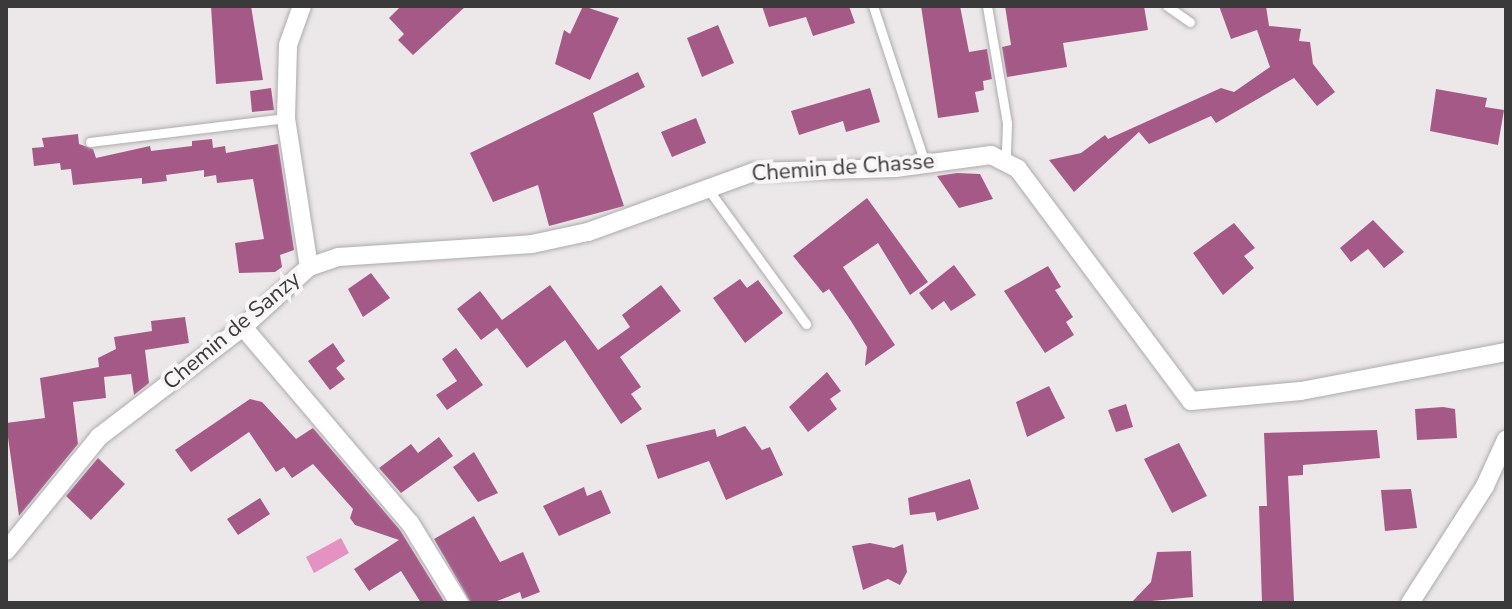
<!DOCTYPE html>
<style>
body{margin:0}
#map{position:relative;width:1512px;height:609px;overflow:hidden;background:#ece8ea;font-family:"Nunito Sans",sans-serif}
div>[style]{position:absolute}
[style*='--x']{left:calc(var(--x)*1px);top:calc(var(--y)*1px);width:calc(var(--w)*1px);rotate:calc(var(--a)*1deg)}
.water>*{inset:0;background:#e392c2}
.building>*{inset:0;background:#a55987}
.roads{filter:drop-shadow(0 0 2px #aeabac) drop-shadow(0 0 2px #aeabac)}
.lane>*{height:9px;margin:-4.5px;padding:0 4.5px;transform-origin:4.5px;border-radius:4.5px;background:#fff}
.street>*{height:18px;margin:-9px;padding:0 9px;transform-origin:9px;border-radius:9px;background:#fff}
span{translate:-50% -50%;white-space:nowrap;text-align:center;line-height:1.15;-webkit-text-stroke:8px #f9f6f7;paint-order:stroke}
.street-label{font-size:22px;color:#3b3a3b}
.frame{position:absolute;inset:0;border:8px solid #3b3a3b;pointer-events:none}
</style>
<div id="map">
<div class="water">
<div style="clip-path:polygon(341px 538px,349px 553px,314px 573px,306px 557px)"></div>
</div>
<div class="building">
<div style="clip-path:polygon(211px 6px,251px 6px,263px 80px,216px 84px)"></div>
<div style="clip-path:polygon(401px 6px,466px 6px,413px 55px,398px 40px,404px 34px,389px 18px)"></div>
<div style="clip-path:polygon(583px 6px,619px 18px,590px 80px,555px 64px,564px 30px,570px 34px)"></div>
<div style="clip-path:polygon(762px 6px,849px 6px,855px 23px,813px 36px,806px 17px,769px 27px)"></div>
<div style="clip-path:polygon(921px 6px,960px 6px,969px 52px,987px 49px,992px 79px,983px 81px,984px 90px,975px 92px,979px 112px,938px 118px)"></div>
<div style="clip-path:polygon(1005px 6px,1144px 6px,1148px 30px,1063px 43px,1067px 67px,1007px 77px,1002px 47px,1011px 45px)"></div>
<div style="clip-path:polygon(1219px 6px,1266px 6px,1269px 26px,1301px 29px,1299px 41px,1310px 42px,1313px 64px,1335px 92px,1317px 106px,1294px 78px,1216px 123px,1211px 116px,1149px 144px,1139px 132px,1074px 192px,1049px 160px,1081px 153px,1105px 135px,1108px 139px,1221px 88px,1234px 92px,1270px 67px,1257px 30px,1231px 39px)"></div>
<div style="clip-path:polygon(718px 25px,734px 63px,702px 77px,687px 38px)"></div>
<div style="clip-path:polygon(638px 72px,645px 87px,593px 113px,624px 206px,549px 226px,538px 185px,493px 202px,470px 153px)"></div>
<div style="clip-path:polygon(271px 88px,274px 110px,252px 112px,250px 91px)"></div>
<div style="clip-path:polygon(870px 88px,880px 122px,846px 132px,843px 121px,799px 135px,791px 111px)"></div>
<div style="clip-path:polygon(1436px 89px,1487px 98px,1485px 107px,1504px 110px,1498px 145px,1430px 131px)"></div>
<div style="clip-path:polygon(696px 118px,706px 143px,672px 157px,661px 132px)"></div>
<div style="clip-path:polygon(78px 134px,79px 144px,93px 149px,96px 158px,150px 146px,151px 151px,192px 146px,192px 141px,212px 139px,213px 148px,225px 146px,226px 153px,278px 144px,294px 250px,280px 255px,282px 267px,275px 272px,239px 273px,235px 243px,264px 239px,253px 179px,217px 183px,216px 175px,204px 177px,204px 170px,166px 175px,167px 181px,142px 184px,142px 178px,73px 185px,71px 169px,61px 170px,60px 163px,34px 166px,32px 148px,44px 147px,42px 138px)"></div>
<div style="clip-path:polygon(957px 173px,980px 174px,993px 199px,959px 208px,937px 176px)"></div>
<div style="clip-path:polygon(867px 198px,928px 282px,910px 295px,878px 243px,843px 267px,895px 345px,865px 366px,867px 347px,851px 321px,829px 289px,823px 293px,793px 256px)"></div>
<div style="clip-path:polygon(1373px 220px,1404px 252px,1384px 268px,1368px 249px,1351px 262px,1340px 248px)"></div>
<div style="clip-path:polygon(1234px 223px,1255px 248px,1244px 256px,1254px 268px,1223px 295px,1193px 253px)"></div>
<div style="clip-path:polygon(954px 265px,976px 295px,951px 311px,944px 301px,932px 310px,919px 293px)"></div>
<div style="clip-path:polygon(1048px 266px,1061px 287px,1055px 290px,1073px 317px,1066px 322px,1074px 335px,1045px 353px,1004px 291px)"></div>
<div style="clip-path:polygon(371px 273px,390px 298px,363px 317px,348px 289px)"></div>
<div style="clip-path:polygon(740px 279px,747px 288px,758px 280px,783px 313px,745px 343px,713px 298px)"></div>
<div style="clip-path:polygon(550px 285px,598px 350px,630px 327px,622px 315px,661px 285px,681px 311px,620px 357px,641px 387px,631px 394px,642px 409px,621px 424px,565px 340px,527px 368px,497px 328px,481px 340px,457px 309px,480px 291px,502px 320px)"></div>
<div style="clip-path:polygon(185px 317px,189px 343px,145px 350px,149px 383px,134px 395px,131px 374px,104px 377px,106px 398px,73px 402px,78px 444px,19px 516px,6px 423px,45px 418px,40px 378px,99px 367px,98px 358px,116px 349px,114px 337px,152px 331px,151px 321px)"></div>
<div style="clip-path:polygon(333px 343px,345px 361px,336px 368px,345px 379px,330px 390px,308px 361px)"></div>
<div style="clip-path:polygon(456px 348px,483px 385px,447px 410px,436px 395px,457px 381px,442px 359px)"></div>
<div style="clip-path:polygon(827px 372px,841px 391px,830px 399px,837px 409px,808px 432px,789px 407px)"></div>
<div style="clip-path:polygon(1049px 386px,1065px 418px,1027px 437px,1016px 402px)"></div>
<div style="clip-path:polygon(250px 399px,262px 402px,296px 439px,313px 428px,400px 530px,445px 603px,421px 603px,401px 571px,369px 591px,354px 569px,399px 540px,355px 525px,350px 518px,353px 509px,313px 464px,292px 478px,284px 467px,276px 472px,249px 432px,191px 472px,175px 450px)"></div>
<div style="clip-path:polygon(1126px 404px,1133px 427px,1116px 432px,1108px 410px)"></div>
<div style="clip-path:polygon(1443px 407px,1455px 409px,1457px 438px,1417px 440px,1415px 409px)"></div>
<div style="clip-path:polygon(745px 426px,762px 450px,770px 447px,783px 475px,726px 500px,709px 461px,658px 479px,646px 445px,715px 429px,717px 437px)"></div>
<div style="clip-path:polygon(1377px 430px,1380px 458px,1303px 465px,1303px 475px,1288px 476px,1294px 601px,1262px 603px,1259px 506px,1267px 506px,1264px 433px)"></div>
<div style="clip-path:polygon(439px 437px,453px 456px,401px 493px,379px 468px,411px 444px,418px 453px)"></div>
<div style="clip-path:polygon(1179px 443px,1207px 496px,1172px 513px,1144px 459px)"></div>
<div style="clip-path:polygon(474px 452px,498px 493px,478px 502px,453px 467px)"></div>
<div style="clip-path:polygon(98px 458px,125px 484px,91px 520px,66px 496px)"></div>
<div style="clip-path:polygon(970px 479px,979px 509px,937px 521px,935px 512px,910px 515px,908px 498px)"></div>
<div style="clip-path:polygon(584px 487px,587px 496px,601px 490px,611px 513px,559px 536px,543px 506px)"></div>
<div style="clip-path:polygon(1411px 489px,1417px 528px,1385px 531px,1381px 490px)"></div>
<div style="clip-path:polygon(260px 498px,270px 514px,238px 535px,227px 519px)"></div>
<div style="clip-path:polygon(474px 516px,500px 562px,523px 552px,540px 592px,522px 599px,520px 592px,492px 603px,471px 603px,434px 539px)"></div>
<div style="clip-path:polygon(870px 543px,894px 548px,903px 544px,907px 572px,900px 585px,888px 579px,863px 590px,852px 546px)"></div>
<div style="clip-path:polygon(1191px 551px,1193px 597px,1131px 603px,1151px 582px,1157px 552px)"></div>
</div>
<div class="roads">
<div class="lane">
<div style="--x:873;--y:6;--w:165;--a:71.7"></div>
<div style="--x:987;--y:6;--w:119;--a:80.3"></div>
<div style="--x:1007;--y:123;--w:36;--a:92"></div>
<div style="--x:1167;--y:6;--w:28;--a:35"></div>
<div style="--x:90;--y:142;--w:197;--a:-7"></div>
<div style="--x:708;--y:189;--w:167;--a:54"></div>
</div>
<div class="street">
<div style="--x:309;--y:267;--w:31;--a:-19"></div>
<div style="--x:338;--y:257;--w:194;--a:-3.8"></div>
<div style="--x:532;--y:244;--w:57;--a:-12.1"></div>
<div style="--x:588;--y:232;--w:177;--a:-19.9"></div>
<div style="--x:754;--y:172;--w:141;--a:-1.6"></div>
<div style="--x:895;--y:168;--w:97;--a:-7.7"></div>
<div style="--x:991;--y:155;--w:30;--a:27"></div>
<div style="--x:1018;--y:169;--w:289;--a:53.3"></div>
<div style="--x:1191;--y:401;--w:110;--a:-5.2"></div>
<div style="--x:1301;--y:391;--w:209;--a:-10.8"></div>
<div style="--x:243;--y:327;--w:257;--a:49.6"></div>
<div style="--x:410;--y:523;--w:94;--a:58.5"></div>
<div style="--x:6;--y:551;--w:147;--a:-50.8"></div>
<div style="--x:99;--y:437;--w:181;--a:-37.4"></div>
<div style="--x:243;--y:327;--w:89;--a:-42.3"></div>
<div style="--x:309;--y:267;--w:151;--a:-98.8"></div>
<div style="--x:286;--y:118;--w:73;--a:-88.4"></div>
<div style="--x:288;--y:45;--w:41;--a:-70.3"></div>
<div style="--x:1410;--y:603;--w:139;--a:-57.3"></div>
<div style="--x:1485;--y:486;--w:51;--a:-65.5"></div>
</div>
</div>
<div class="street-label">
<span style="left:843px;top:168px;rotate:-4deg">Chemin de Chasse</span>
<span style="left:232px;top:331px;rotate:-40deg">Chemin de Sanzy</span>
</div>
<div class="frame"></div>
</div>
